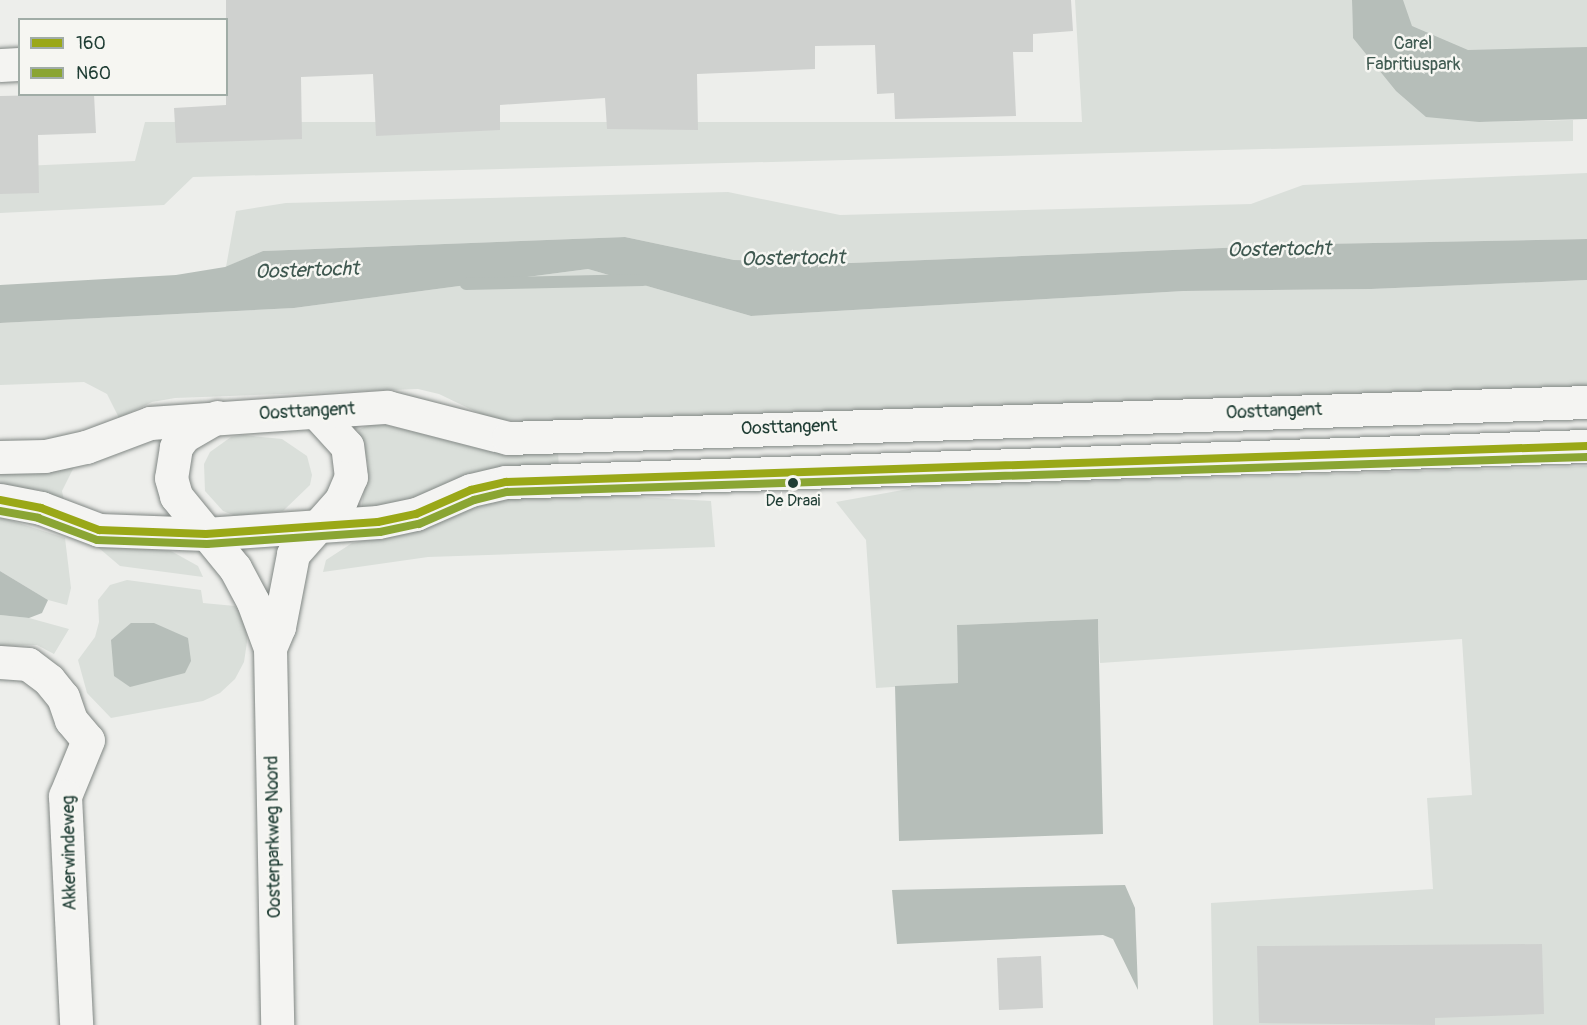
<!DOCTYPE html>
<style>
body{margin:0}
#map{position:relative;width:1587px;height:1025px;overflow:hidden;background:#edeeeb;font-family:Pangolin,sans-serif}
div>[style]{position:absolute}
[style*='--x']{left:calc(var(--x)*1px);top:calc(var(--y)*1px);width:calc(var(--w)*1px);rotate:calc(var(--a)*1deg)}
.green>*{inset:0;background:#dadfda}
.water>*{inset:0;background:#b6beb9}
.stream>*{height:12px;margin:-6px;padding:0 6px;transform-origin:6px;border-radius:6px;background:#b6beb9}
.building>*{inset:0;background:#cfd1cf}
.roads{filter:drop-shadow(0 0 2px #818784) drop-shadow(0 0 2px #818784)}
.street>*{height:33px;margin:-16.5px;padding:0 16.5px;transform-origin:16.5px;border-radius:16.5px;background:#f4f4f2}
.secondary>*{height:33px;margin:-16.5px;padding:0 16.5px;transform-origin:16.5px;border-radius:16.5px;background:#f4f4f2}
.bus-1>*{height:8px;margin:-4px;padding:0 4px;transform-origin:4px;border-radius:4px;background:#9aa817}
.bus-2>*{height:8px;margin:-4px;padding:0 4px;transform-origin:4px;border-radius:4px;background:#8aa533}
.dots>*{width:16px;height:16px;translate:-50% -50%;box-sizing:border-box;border:3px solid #f6f6f2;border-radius:50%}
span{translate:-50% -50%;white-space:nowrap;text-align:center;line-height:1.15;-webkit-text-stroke:5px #f6f6f2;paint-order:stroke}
.bus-label{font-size:16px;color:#1f3d34}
.park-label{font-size:18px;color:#415b52}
.street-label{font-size:18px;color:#1f3d34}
.water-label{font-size:20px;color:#3f5850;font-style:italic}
.legend{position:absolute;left:18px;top:18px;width:210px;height:78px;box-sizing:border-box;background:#f6f6f2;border:2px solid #a0aca6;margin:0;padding:8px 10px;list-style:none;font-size:18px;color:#1f3d34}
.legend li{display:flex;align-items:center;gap:12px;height:30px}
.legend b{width:30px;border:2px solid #a0aca6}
</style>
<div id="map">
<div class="green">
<div style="clip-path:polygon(1075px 0,1352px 0,1353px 38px,1356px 0,1587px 0,1587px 97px,1479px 122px,1573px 120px,1573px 141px,193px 177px,164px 205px,0 213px,0 167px,135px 161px,145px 122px,1082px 122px)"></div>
<div style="clip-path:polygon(1587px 173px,1587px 239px,1319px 244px,851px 263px,734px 260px,625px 237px,263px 251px,226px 267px,236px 211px,286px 203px,728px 192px,840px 215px,1251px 204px,1303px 185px)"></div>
<div style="clip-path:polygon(588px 269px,751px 316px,1184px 291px,1371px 289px,1587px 280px,1587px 389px,527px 422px,491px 419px,439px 394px,418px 389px,175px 398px,152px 402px,119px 418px,107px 394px,84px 382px,0 385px,0 323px,294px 308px)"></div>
<div style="clip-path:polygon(375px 422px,488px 451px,558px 450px,559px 471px,361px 510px,368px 464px,358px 430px)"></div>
<div style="clip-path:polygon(243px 435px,282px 439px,307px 456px,312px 475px,310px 485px,283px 511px,236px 516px,223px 511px,205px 491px,204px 464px,210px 452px,231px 437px)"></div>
<div style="clip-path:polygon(1587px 466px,1587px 1025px,1213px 1025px,1211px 903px,1433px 889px,1427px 798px,1472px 795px,1462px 639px,1100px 663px,1098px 619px,957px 625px,958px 683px,876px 688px,866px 540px,836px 502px,925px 486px)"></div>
<div style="clip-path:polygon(74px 467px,62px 491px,64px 501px,41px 490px,0 487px,0 469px)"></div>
<div style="clip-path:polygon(535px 491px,711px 501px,715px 547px,428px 557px,323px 572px,326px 560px,352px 543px,421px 530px,483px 504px)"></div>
<div style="clip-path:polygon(0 517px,65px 538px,71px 588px,67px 605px,48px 600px,0 571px)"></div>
<div style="clip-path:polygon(93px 543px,171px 551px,198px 566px,203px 577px,120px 566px)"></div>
<div style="clip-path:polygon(127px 580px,201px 590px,203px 603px,235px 606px,246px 621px,247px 642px,244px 662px,235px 679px,220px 693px,203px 701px,111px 718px,87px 693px,78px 660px,95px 637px,99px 622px,98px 600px,110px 585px)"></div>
<div style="clip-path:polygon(0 615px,29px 618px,69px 629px,54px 654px,37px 645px,0 646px)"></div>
</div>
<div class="water">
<div style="clip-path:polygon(1352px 0,1403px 0,1412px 26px,1468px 50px,1587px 47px,1587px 119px,1479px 122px,1426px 117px,1396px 91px,1353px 38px)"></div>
<div style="clip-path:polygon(625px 237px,734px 260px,851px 263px,1319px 244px,1587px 239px,1587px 280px,1371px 289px,1184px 291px,751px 316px,588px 269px,294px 308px,0 323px,0 285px,176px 275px,225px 267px,263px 251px)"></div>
<div style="clip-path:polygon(0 571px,48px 600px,42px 613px,29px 618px,0 615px)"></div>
<div style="clip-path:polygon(1098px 619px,1103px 834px,899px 841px,895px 686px,958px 683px,957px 625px)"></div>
<div style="clip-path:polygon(131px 623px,154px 623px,188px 638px,191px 661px,185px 673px,130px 687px,114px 676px,111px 640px)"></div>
<div style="clip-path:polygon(1125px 885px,1135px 908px,1138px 990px,1113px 939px,1103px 935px,897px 944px,892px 890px)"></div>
</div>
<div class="stream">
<div style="--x:466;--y:284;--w:177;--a:-1.3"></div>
</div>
<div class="building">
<div style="clip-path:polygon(226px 0,1071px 0,1073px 31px,1033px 34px,1033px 52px,1013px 52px,1016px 116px,895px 119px,894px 93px,877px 94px,875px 45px,815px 46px,815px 69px,697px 74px,698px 130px,607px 129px,605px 98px,500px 105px,500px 130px,376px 136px,373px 74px,301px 77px,302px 139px,176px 143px,174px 108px,226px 105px)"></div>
<div style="clip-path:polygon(94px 94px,96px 133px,38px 135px,39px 193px,0 194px,0 96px)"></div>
<div style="clip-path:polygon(1542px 944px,1544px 1014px,1435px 1018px,1435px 1025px,1259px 1023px,1257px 946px)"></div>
<div style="clip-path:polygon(1041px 956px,1043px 1008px,999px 1010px,997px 958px)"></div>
</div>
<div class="roads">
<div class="street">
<div style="--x:0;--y:65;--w:20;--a:-3"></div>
<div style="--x:217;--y:417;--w:38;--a:150"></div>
<div style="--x:184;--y:436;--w:14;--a:126"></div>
<div style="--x:176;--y:447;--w:31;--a:99"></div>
<div style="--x:171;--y:478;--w:19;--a:74"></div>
<div style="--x:176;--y:496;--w:93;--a:50.7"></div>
<div style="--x:235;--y:568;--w:38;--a:62"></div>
<div style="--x:253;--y:602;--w:49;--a:69.7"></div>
<div style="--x:270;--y:648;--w:377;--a:88.9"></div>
<div style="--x:270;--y:648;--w:23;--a:-67"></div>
<div style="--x:279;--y:627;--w:74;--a:-79.1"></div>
<div style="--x:293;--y:554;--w:72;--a:-48.4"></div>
<div style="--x:341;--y:500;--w:25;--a:-67"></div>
<div style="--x:351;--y:477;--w:31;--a:-97"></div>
<div style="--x:347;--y:446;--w:46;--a:-132.4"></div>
<div style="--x:0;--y:662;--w:28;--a:4"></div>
<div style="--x:28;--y:664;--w:26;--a:37"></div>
<div style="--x:49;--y:680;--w:22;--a:51"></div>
<div style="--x:63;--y:697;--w:24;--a:71"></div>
<div style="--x:71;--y:720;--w:26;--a:50"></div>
<div style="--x:88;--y:740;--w:61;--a:112.3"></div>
<div style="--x:65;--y:796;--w:229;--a:87.2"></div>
</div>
<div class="secondary">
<div style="--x:0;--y:457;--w:45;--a:-1.3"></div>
<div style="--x:45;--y:456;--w:42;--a:-12.4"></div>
<div style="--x:86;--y:447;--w:68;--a:-20.6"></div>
<div style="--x:150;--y:423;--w:238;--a:-3.9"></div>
<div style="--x:387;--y:407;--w:125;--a:14.4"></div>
<div style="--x:508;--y:438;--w:1080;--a:-1.91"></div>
<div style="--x:0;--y:500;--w:42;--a:11"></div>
<div style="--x:41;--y:508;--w:62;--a:20.8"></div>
<div style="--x:99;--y:530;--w:107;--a:2.1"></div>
<div style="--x:206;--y:534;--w:172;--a:-4"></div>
<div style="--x:378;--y:522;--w:39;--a:-12"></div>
<div style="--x:416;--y:514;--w:60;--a:-23.6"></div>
<div style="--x:471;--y:490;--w:36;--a:-13"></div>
<div style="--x:506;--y:482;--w:1082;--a:-1.91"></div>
</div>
</div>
<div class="bus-1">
<div style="--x:0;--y:500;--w:42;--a:11"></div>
<div style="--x:41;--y:508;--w:62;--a:20.8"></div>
<div style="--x:99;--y:530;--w:107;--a:2.1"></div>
<div style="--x:206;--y:534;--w:172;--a:-4"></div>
<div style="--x:378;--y:522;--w:39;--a:-12"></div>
<div style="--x:416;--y:514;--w:60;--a:-23.6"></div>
<div style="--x:471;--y:490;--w:36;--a:-13"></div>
<div style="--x:506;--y:482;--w:1082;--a:-1.91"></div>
</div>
<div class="bus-2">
<div style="--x:0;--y:511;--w:39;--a:10"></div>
<div style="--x:38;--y:518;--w:63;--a:20.4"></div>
<div style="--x:97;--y:540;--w:110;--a:2.1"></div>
<div style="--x:207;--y:544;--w:173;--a:-4"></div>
<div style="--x:380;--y:532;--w:40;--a:-12"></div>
<div style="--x:419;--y:524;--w:60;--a:-23.6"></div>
<div style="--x:474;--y:500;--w:34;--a:-14"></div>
<div style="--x:507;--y:492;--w:1081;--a:-1.86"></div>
</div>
<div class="dots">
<div style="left:793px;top:483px;background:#1f3d34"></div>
</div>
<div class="bus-label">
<span style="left:793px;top:501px">De Draai</span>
</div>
<div class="park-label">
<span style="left:1413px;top:55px">Carel<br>Fabritiuspark</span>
</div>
<div class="street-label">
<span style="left:307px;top:412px;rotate:-3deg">Oosttangent</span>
<span style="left:1274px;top:412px;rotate:-2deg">Oosttangent</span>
<span style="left:789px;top:428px;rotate:-2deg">Oosttangent</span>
<span style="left:274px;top:837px;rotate:-91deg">Oosterparkweg Noord</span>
<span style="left:70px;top:853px;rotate:-91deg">Akkerwindeweg</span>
</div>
<div class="water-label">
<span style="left:1279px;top:249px;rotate:-1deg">Oostertocht</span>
<span style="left:793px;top:258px;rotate:-1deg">Oostertocht</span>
<span style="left:307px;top:270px;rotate:-2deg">Oostertocht</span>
</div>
<ul class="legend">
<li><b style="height:8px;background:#9aa817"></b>160</li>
<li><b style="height:8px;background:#8aa533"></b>N60</li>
</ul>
</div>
